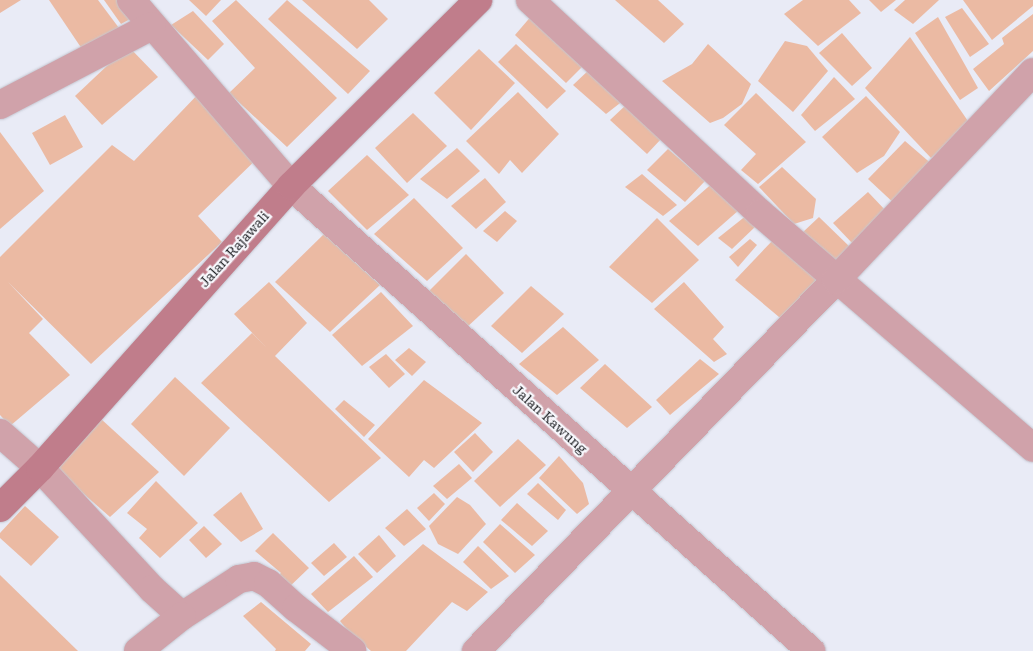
<!DOCTYPE html>
<style>
body{margin:0}
#map{position:relative;width:1033px;height:651px;overflow:hidden;background:#e9ebf6;font-family:"Roboto Serif",serif}
div>[style]{position:absolute}
[style*='--x']{left:calc(var(--x)*1px);top:calc(var(--y)*1px);width:calc(var(--w)*1px);rotate:calc(var(--a)*1deg)}
.building>*{inset:0;background:#ebbaa3}
.roads{filter:drop-shadow(0 0 1px #c4c6d0) drop-shadow(0 0 1px #c4c6d0)}
.street>*{height:28px;margin:-14px;padding:0 14px;transform-origin:14px;border-radius:14px;background:#d0a2aa}
.secondary>*{height:28px;margin:-14px;padding:0 14px;transform-origin:14px;border-radius:14px;background:#c07d8b}
span{translate:-50% -50%;white-space:nowrap;text-align:center;line-height:1.15;-webkit-text-stroke:4.5px #f8f8fd;paint-order:stroke}
.street-label{font-size:14px;color:#1e1f23}
</style>
<div id="map">
<div class="building">
<div style="clip-path:polygon(0 0,21px 0,0 13px)"></div>
<div style="clip-path:polygon(49px 0,98px 0,119px 28px,82px 49px)"></div>
<div style="clip-path:polygon(104px 0,121px 0,134px 17px,121px 24px)"></div>
<div style="clip-path:polygon(189px 0,221px 0,206px 16px)"></div>
<div style="clip-path:polygon(236px 0,337px 98px,287px 147px,229px 93px,255px 68px,212px 21px)"></div>
<div style="clip-path:polygon(287px 0,370px 71px,348px 94px,268px 19px)"></div>
<div style="clip-path:polygon(302px 0,369px 0,388px 19px,357px 49px)"></div>
<div style="clip-path:polygon(615px 0,658px 0,684px 24px,664px 43px)"></div>
<div style="clip-path:polygon(803px 0,849px 0,861px 13px,818px 46px,784px 14px)"></div>
<div style="clip-path:polygon(869px 0,896px 0,881px 12px)"></div>
<div style="clip-path:polygon(905px 0,939px 0,913px 24px,894px 10px)"></div>
<div style="clip-path:polygon(963px 0,1033px 0,1033px 6px,992px 40px)"></div>
<div style="clip-path:polygon(962px 8px,989px 44px,970px 57px,945px 17px)"></div>
<div style="clip-path:polygon(193px 11px,224px 44px,208px 60px,171px 25px)"></div>
<div style="clip-path:polygon(533px 14px,587px 62px,566px 83px,515px 35px)"></div>
<div style="clip-path:polygon(1033px 14px,1033px 51px,989px 91px,973px 69px,1004px 44px,1002px 38px)"></div>
<div style="clip-path:polygon(938px 17px,978px 88px,960px 100px,915px 33px)"></div>
<div style="clip-path:polygon(842px 33px,872px 68px,852px 86px,819px 53px)"></div>
<div style="clip-path:polygon(910px 37px,970px 124px,931px 158px,865px 88px)"></div>
<div style="clip-path:polygon(785px 41px,807px 46px,828px 71px,793px 112px,758px 81px)"></div>
<div style="clip-path:polygon(516px 44px,566px 91px,547px 109px,498px 62px)"></div>
<div style="clip-path:polygon(708px 44px,751px 84px,742px 104px,723px 118px,710px 123px,662px 81px,692px 64px)"></div>
<div style="clip-path:polygon(128px 46px,158px 77px,102px 125px,75px 96px)"></div>
<div style="clip-path:polygon(479px 49px,515px 83px,471px 130px,434px 93px)"></div>
<div style="clip-path:polygon(592px 67px,624px 100px,606px 114px,573px 85px)"></div>
<div style="clip-path:polygon(834px 77px,855px 99px,815px 131px,801px 115px)"></div>
<div style="clip-path:polygon(202px 90px,260px 156px,198px 216px,222px 242px,91px 364px,8px 282px,43px 319px,29px 333px,70px 375px,10px 426px,0 415px,0 257px,112px 145px,134px 161px)"></div>
<div style="clip-path:polygon(518px 92px,559px 134px,522px 173px,510px 160px,499px 174px,466px 141px)"></div>
<div style="clip-path:polygon(756px 93px,806px 142px,758px 184px,741px 170px,756px 154px,724px 125px)"></div>
<div style="clip-path:polygon(866px 96px,900px 132px,884px 156px,857px 173px,822px 137px)"></div>
<div style="clip-path:polygon(627px 104px,662px 138px,647px 154px,610px 120px)"></div>
<div style="clip-path:polygon(413px 113px,447px 146px,407px 183px,375px 148px)"></div>
<div style="clip-path:polygon(65px 115px,83px 147px,50px 165px,32px 133px)"></div>
<div style="clip-path:polygon(0 132px,44px 191px,0 229px)"></div>
<div style="clip-path:polygon(905px 141px,934px 166px,898px 207px,868px 179px)"></div>
<div style="clip-path:polygon(457px 148px,480px 171px,447px 199px,420px 179px)"></div>
<div style="clip-path:polygon(668px 149px,705px 181px,685px 202px,647px 170px)"></div>
<div style="clip-path:polygon(367px 155px,409px 195px,367px 230px,328px 191px)"></div>
<div style="clip-path:polygon(782px 167px,816px 199px,813px 218px,794px 224px,759px 187px)"></div>
<div style="clip-path:polygon(642px 174px,677px 205px,663px 216px,625px 187px)"></div>
<div style="clip-path:polygon(485px 178px,506px 202px,476px 229px,451px 206px)"></div>
<div style="clip-path:polygon(715px 181px,739px 210px,698px 246px,669px 221px)"></div>
<div style="clip-path:polygon(868px 192px,887px 212px,853px 244px,833px 223px)"></div>
<div style="clip-path:polygon(414px 198px,463px 248px,427px 281px,374px 234px)"></div>
<div style="clip-path:polygon(505px 211px,517px 221px,497px 242px,483px 231px)"></div>
<div style="clip-path:polygon(747px 215px,756px 226px,732px 249px,718px 238px)"></div>
<div style="clip-path:polygon(819px 217px,851px 248px,834px 264px,802px 233px)"></div>
<div style="clip-path:polygon(657px 218px,699px 260px,652px 303px,609px 267px)"></div>
<div style="clip-path:polygon(324px 234px,380px 285px,330px 332px,275px 282px)"></div>
<div style="clip-path:polygon(750px 239px,757px 245px,738px 267px,729px 257px)"></div>
<div style="clip-path:polygon(774px 239px,818px 279px,785px 322px,735px 280px)"></div>
<div style="clip-path:polygon(466px 254px,504px 293px,466px 328px,428px 292px)"></div>
<div style="clip-path:polygon(269px 282px,307px 323px,275px 356px,381px 458px,329px 502px,201px 383px,252px 333px,266px 347px,234px 314px)"></div>
<div style="clip-path:polygon(684px 282px,724px 327px,713px 339px,727px 354px,714px 362px,654px 309px)"></div>
<div style="clip-path:polygon(531px 286px,564px 314px,522px 353px,491px 326px)"></div>
<div style="clip-path:polygon(381px 292px,413px 326px,362px 366px,332px 335px)"></div>
<div style="clip-path:polygon(563px 327px,599px 360px,557px 395px,519px 364px)"></div>
<div style="clip-path:polygon(409px 348px,426px 362px,412px 376px,395px 360px)"></div>
<div style="clip-path:polygon(386px 354px,405px 374px,389px 388px,369px 367px)"></div>
<div style="clip-path:polygon(700px 359px,719px 374px,670px 415px,656px 400px)"></div>
<div style="clip-path:polygon(605px 364px,652px 407px,627px 428px,580px 388px)"></div>
<div style="clip-path:polygon(175px 377px,230px 428px,184px 476px,131px 424px)"></div>
<div style="clip-path:polygon(424px 380px,482px 423px,434px 468px,424px 460px,409px 477px,368px 439px)"></div>
<div style="clip-path:polygon(344px 400px,375px 425px,364px 437px,335px 409px)"></div>
<div style="clip-path:polygon(100px 418px,159px 472px,110px 517px,53px 467px)"></div>
<div style="clip-path:polygon(475px 433px,493px 452px,473px 472px,454px 452px)"></div>
<div style="clip-path:polygon(518px 439px,546px 465px,500px 507px,474px 481px)"></div>
<div style="clip-path:polygon(559px 456px,583px 483px,589px 504px,577px 514px,539px 478px)"></div>
<div style="clip-path:polygon(459px 464px,472px 478px,447px 499px,433px 486px)"></div>
<div style="clip-path:polygon(156px 481px,198px 523px,160px 558px,139px 538px,147px 529px,127px 513px)"></div>
<div style="clip-path:polygon(538px 483px,566px 510px,558px 520px,527px 494px)"></div>
<div style="clip-path:polygon(241px 492px,263px 529px,241px 542px,213px 515px)"></div>
<div style="clip-path:polygon(434px 493px,445px 504px,429px 521px,417px 508px)"></div>
<div style="clip-path:polygon(457px 497px,470px 505px,486px 524px,458px 554px,438px 544px,429px 526px)"></div>
<div style="clip-path:polygon(517px 503px,548px 531px,532px 546px,501px 520px)"></div>
<div style="clip-path:polygon(25px 506px,59px 537px,31px 566px,0 538px,0 533px)"></div>
<div style="clip-path:polygon(407px 509px,426px 529px,404px 546px,385px 528px)"></div>
<div style="clip-path:polygon(500px 524px,535px 555px,515px 573px,483px 542px)"></div>
<div style="clip-path:polygon(204px 526px,222px 544px,206px 558px,189px 540px)"></div>
<div style="clip-path:polygon(273px 533px,309px 568px,285px 591px,274px 579px,281px 573px,255px 551px)"></div>
<div style="clip-path:polygon(379px 535px,396px 556px,377px 573px,358px 554px)"></div>
<div style="clip-path:polygon(334px 543px,347px 557px,324px 576px,311px 563px)"></div>
<div style="clip-path:polygon(423px 544px,488px 592px,467px 611px,452px 602px,406px 651px,371px 651px,349px 632px,340px 621px)"></div>
<div style="clip-path:polygon(478px 546px,509px 576px,491px 589px,463px 562px)"></div>
<div style="clip-path:polygon(354px 556px,373px 577px,328px 612px,311px 594px)"></div>
<div style="clip-path:polygon(0 575px,78px 651px,0 651px)"></div>
<div style="clip-path:polygon(261px 602px,311px 644px,305px 651px,275px 651px,276px 649px,243px 616px)"></div>
</div>
<div class="roads">
<div class="street">
<div style="--x:131;--y:0;--w:245;--a:49.3"></div>
<div style="--x:291;--y:186;--w:698;--a:41.8"></div>
<div style="--x:530;--y:0;--w:313;--a:42.8"></div>
<div style="--x:760;--y:213;--w:360;--a:40.7"></div>
<div style="--x:0;--y:105;--w:171;--a:-27.5"></div>
<div style="--x:0;--y:433;--w:53;--a:41.2"></div>
<div style="--x:40;--y:468;--w:165;--a:47.2"></div>
<div style="--x:152;--y:589;--w:40;--a:42"></div>
<div style="--x:182;--y:616;--w:68;--a:-33"></div>
<div style="--x:239;--y:579;--w:15;--a:-11"></div>
<div style="--x:254;--y:576;--w:16;--a:27"></div>
<div style="--x:268;--y:583;--w:38;--a:42"></div>
<div style="--x:296;--y:608;--w:71;--a:37.5"></div>
<div style="--x:138;--y:651;--w:56;--a:-38.5"></div>
<div style="--x:476;--y:651;--w:517;--a:-45.86"></div>
<div style="--x:836;--y:280;--w:286;--a:-46.6"></div>
</div>
<div class="secondary">
<div style="--x:0;--y:508;--w:57;--a:-45"></div>
<div style="--x:40;--y:468;--w:378;--a:-48.3"></div>
<div style="--x:291;--y:186;--w:264;--a:-44.8"></div>
</div>
</div>
<div class="street-label">
<span style="left:234px;top:249px;rotate:-48deg">Jalan Rajawali</span>
<span style="left:550px;top:419px;rotate:42deg">Jalan Kawung</span>
</div>
</div>
